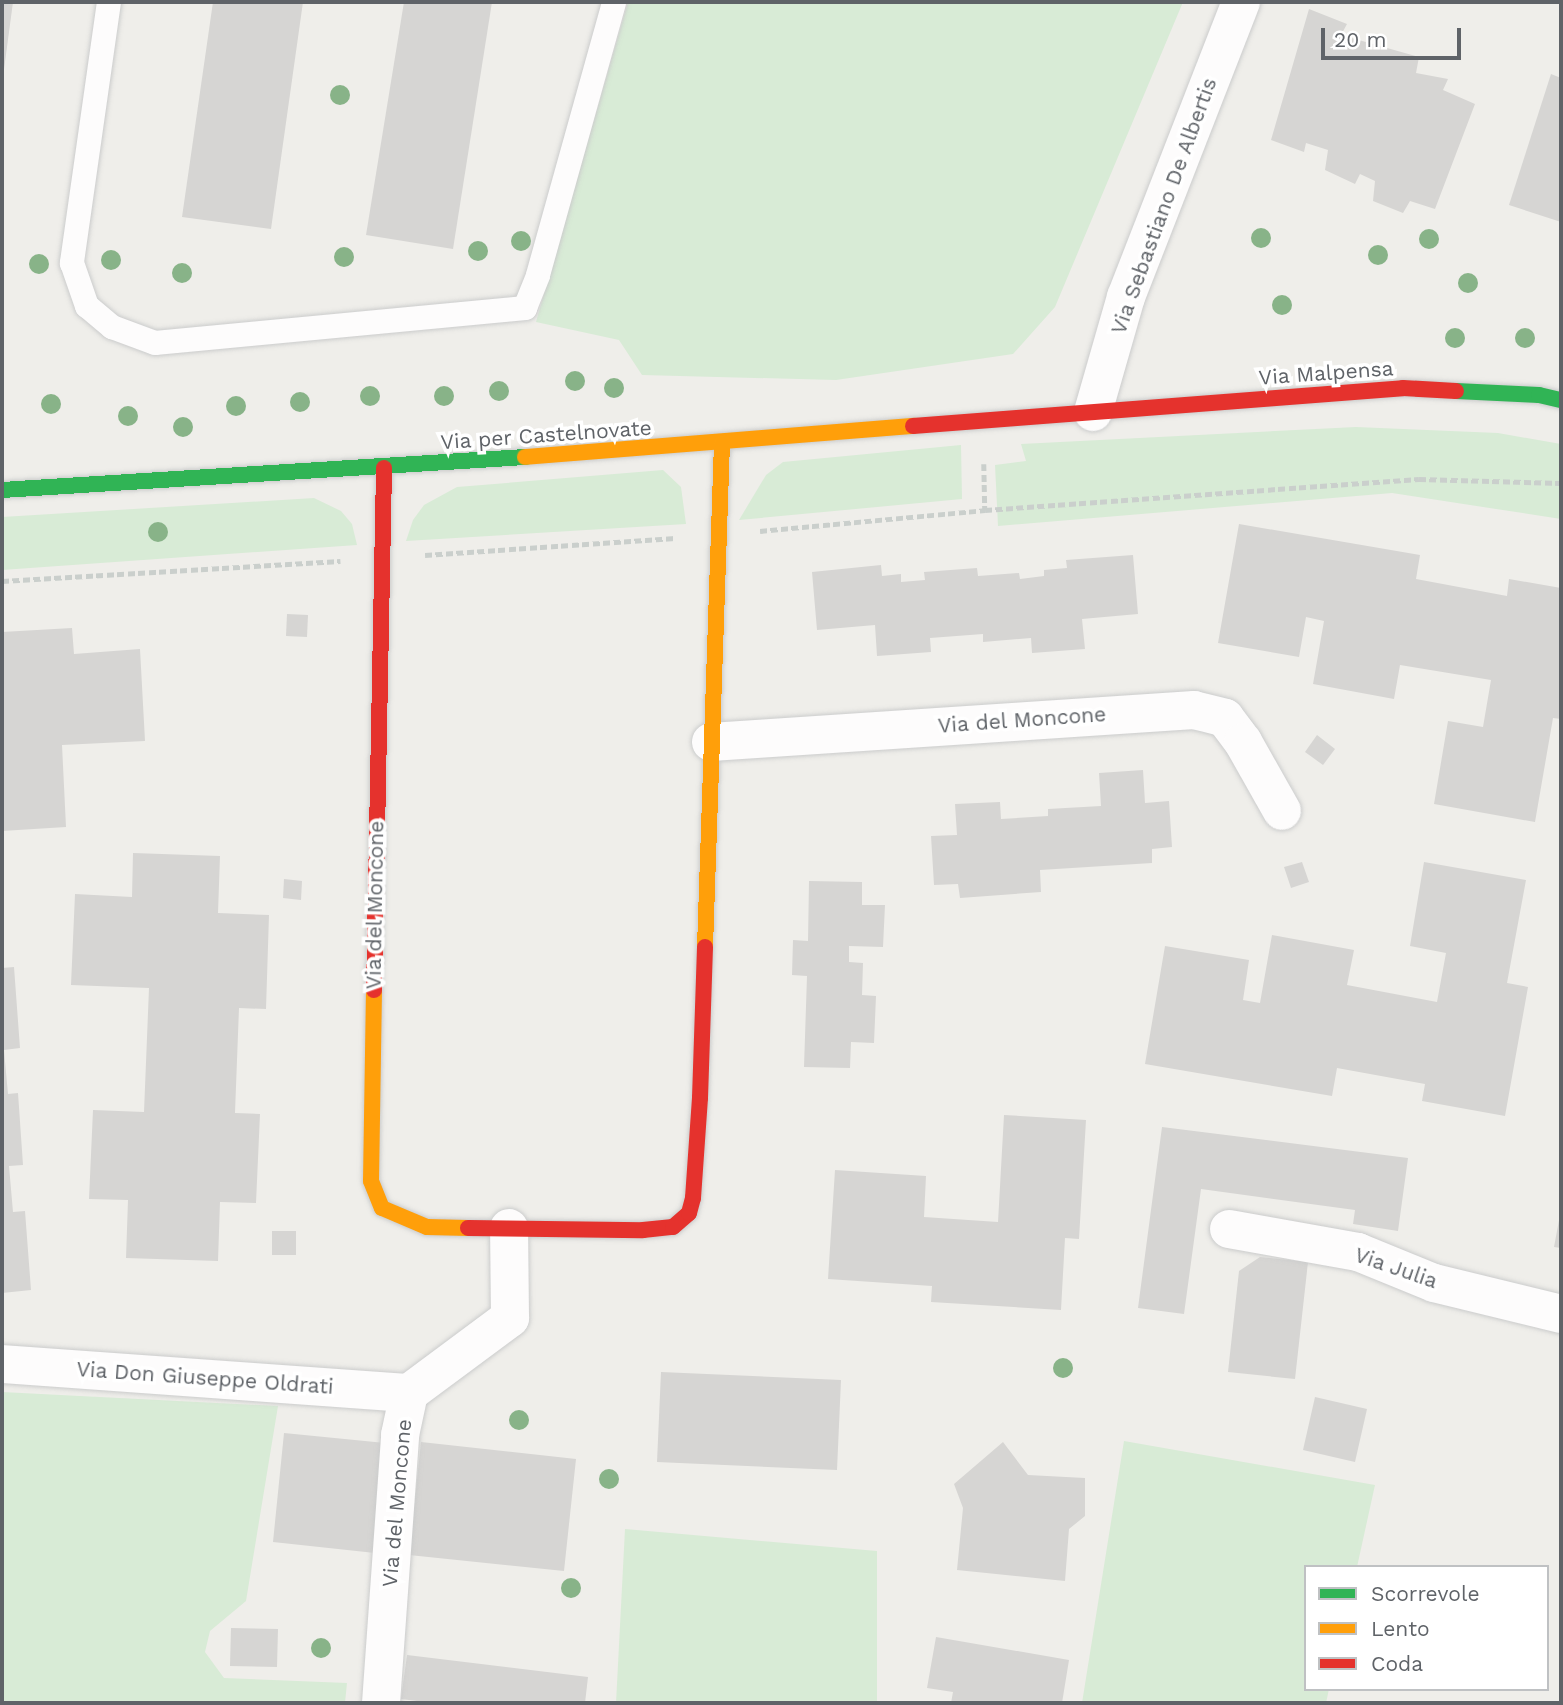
<!DOCTYPE html>
<style>
body{margin:0}
#map{position:relative;width:1563px;height:1705px;overflow:hidden;background:#efeeea;font-family:"Work Sans",sans-serif}
div>[style]{position:absolute}
[style*='--x']{left:calc(var(--x)*1px);top:calc(var(--y)*1px);width:calc(var(--w)*1px);rotate:calc(var(--a)*1deg)}
.green>*{inset:0;background:#d8ebd6}
.building>*{inset:0;background:#d6d5d3}
.path>*{height:4.5px;margin-top:-2.25px;transform-origin:0;background:repeating-linear-gradient(90deg,#cacfcc 0 7px,transparent 0 10.5px)}
.roads{filter:drop-shadow(0 0 2px #cbcccc) drop-shadow(0 0 2px #cbcccc)}
.lane>*{height:24px;margin:-12px;padding:0 12px;transform-origin:12px;border-radius:12px;background:#fdfcfc}
.street>*{height:38px;margin:-19px;padding:0 19px;transform-origin:19px;border-radius:19px;background:#fdfcfc}
.fast>*{height:16px;margin:-8px;padding:0 8px;transform-origin:8px;border-radius:8px;background:#30b455}
.slow>*{height:16px;margin:-8px;padding:0 8px;transform-origin:8px;border-radius:8px;background:#ff9f0a}
.jam>*{height:16px;margin:-8px;padding:0 8px;transform-origin:8px;border-radius:8px;background:#e5322d}
.trees>*{width:20px;height:20px;margin:-10px;border-radius:50%;background:#88b388}
span{translate:-50% -50%;white-space:nowrap;text-align:center;line-height:1.15;-webkit-text-stroke:7px #fff;paint-order:stroke}
.street-label{font-size:21px;color:#5f6368}
.frame{position:absolute;inset:0;border:4px solid #5f6368;pointer-events:none}
.legend{position:absolute;left:1304px;top:1565px;width:245px;height:126px;box-sizing:border-box;background:#fff;border:2px solid #bfc1c3;margin:0;padding:9px 12px;list-style:none;font-size:21px;color:#5f6368}
.legend li{display:flex;align-items:center;gap:14px;height:35px}
.legend b{width:35px;border:2px solid #bfc1c3}
.scale{position:absolute;left:1321px;top:28px;width:140px;height:32px;box-sizing:border-box;border:4px solid #5f6368;border-top:0;padding-left:9px;font-size:21px;line-height:24px;white-space:nowrap;color:#5f6368;-webkit-text-stroke:5px #fff;paint-order:stroke}
</style>
<div id="map">
<div class="green">
<div style="clip-path:polygon(628px 2px,1183px 2px,1055px 307px,1013px 354px,836px 380px,642px 375px,619px 340px,536px 322px)"></div>
<div style="clip-path:polygon(1356px 427px,1498px 433px,1561px 444px,1561px 519px,1392px 493px,998px 526px,995px 465px,1026px 461px,1021px 444px)"></div>
<div style="clip-path:polygon(961px 445px,962px 499px,739px 520px,766px 475px,783px 462px)"></div>
<div style="clip-path:polygon(663px 470px,681px 487px,686px 524px,406px 541px,413px 520px,424px 505px,457px 487px)"></div>
<div style="clip-path:polygon(314px 498px,341px 511px,352px 524px,357px 545px,2px 570px,2px 517px)"></div>
<div style="clip-path:polygon(2px 1392px,278px 1406px,246px 1601px,210px 1631px,205px 1652px,224px 1678px,347px 1683px,345px 1703px,2px 1703px)"></div>
<div style="clip-path:polygon(1124px 1441px,1375px 1485px,1357px 1567px,1306px 1567px,1306px 1689px,1329px 1689px,1326px 1703px,1082px 1703px)"></div>
<div style="clip-path:polygon(625px 1529px,877px 1551px,877px 1703px,616px 1703px)"></div>
</div>
<div class="building">
<div style="clip-path:polygon(2px 2px,13px 2px,3px 77px,2px 77px)"></div>
<div style="clip-path:polygon(213px 2px,303px 2px,271px 229px,182px 217px)"></div>
<div style="clip-path:polygon(404px 2px,492px 2px,453px 249px,366px 235px)"></div>
<div style="clip-path:polygon(1309px 9px,1347px 24px,1341px 35px,1419px 57px,1416px 73px,1448px 79px,1443px 90px,1475px 104px,1435px 209px,1410px 201px,1403px 213px,1373px 201px,1375px 181px,1360px 174px,1355px 184px,1325px 170px,1328px 150px,1306px 143px,1304px 152px,1271px 140px)"></div>
<div style="clip-path:polygon(1551px 74px,1561px 78px,1561px 222px,1509px 205px)"></div>
<div style="clip-path:polygon(1239px 524px,1420px 555px,1416px 579px,1507px 596px,1509px 579px,1561px 588px,1561px 719px,1553px 718px,1535px 822px,1434px 804px,1448px 721px,1483px 727px,1491px 680px,1400px 665px,1394px 699px,1313px 684px,1324px 621px,1306px 617px,1299px 657px,1218px 643px)"></div>
<div style="clip-path:polygon(1133px 555px,1138px 614px,1082px 619px,1085px 649px,1032px 653px,1031px 638px,983px 642px,983px 634px,930px 638px,931px 652px,877px 656px,875px 625px,817px 630px,812px 572px,881px 565px,882px 576px,901px 574px,901px 582px,925px 580px,924px 572px,977px 568px,978px 576px,1019px 573px,1020px 579px,1044px 576px,1044px 570px,1067px 568px,1066px 560px)"></div>
<div style="clip-path:polygon(287px 614px,308px 615px,307px 637px,286px 636px)"></div>
<div style="clip-path:polygon(72px 628px,74px 654px,140px 649px,145px 741px,62px 745px,66px 827px,2px 831px,2px 632px)"></div>
<div style="clip-path:polygon(1317px 735px,1335px 749px,1323px 765px,1305px 752px)"></div>
<div style="clip-path:polygon(1143px 770px,1145px 803px,1169px 801px,1172px 847px,1152px 849px,1152px 863px,1040px 870px,1041px 892px,960px 898px,958px 884px,934px 885px,931px 836px,957px 835px,955px 804px,1000px 802px,1001px 819px,1048px 816px,1048px 809px,1101px 806px,1099px 773px)"></div>
<div style="clip-path:polygon(133px 853px,220px 856px,218px 913px,269px 915px,266px 1009px,239px 1008px,235px 1113px,260px 1114px,256px 1203px,220px 1202px,218px 1261px,126px 1258px,128px 1200px,89px 1199px,93px 1110px,144px 1112px,149px 988px,71px 985px,75px 894px,132px 897px)"></div>
<div style="clip-path:polygon(1302px 862px,1309px 882px,1291px 888px,1284px 867px)"></div>
<div style="clip-path:polygon(1424px 862px,1526px 880px,1507px 983px,1528px 987px,1505px 1116px,1422px 1101px,1425px 1084px,1337px 1068px,1332px 1096px,1145px 1064px,1165px 946px,1249px 960px,1243px 1000px,1260px 1003px,1272px 935px,1354px 950px,1347px 985px,1437px 1002px,1446px 953px,1410px 946px)"></div>
<div style="clip-path:polygon(284px 879px,302px 881px,301px 900px,283px 898px)"></div>
<div style="clip-path:polygon(809px 881px,862px 882px,862px 905px,885px 905px,883px 947px,849px 946px,849px 962px,863px 963px,862px 995px,876px 996px,874px 1043px,851px 1042px,850px 1068px,804px 1067px,807px 976px,792px 975px,793px 940px,808px 941px)"></div>
<div style="clip-path:polygon(14px 967px,20px 1048px,4px 1050px,8px 1094px,18px 1093px,23px 1165px,9px 1166px,13px 1212px,25px 1211px,31px 1290px,2px 1293px,2px 968px)"></div>
<div style="clip-path:polygon(1004px 1115px,1086px 1120px,1079px 1239px,1065px 1238px,1061px 1310px,931px 1302px,932px 1286px,828px 1279px,835px 1170px,926px 1176px,924px 1217px,998px 1222px)"></div>
<div style="clip-path:polygon(1162px 1127px,1408px 1158px,1398px 1231px,1353px 1224px,1355px 1210px,1201px 1189px,1184px 1314px,1138px 1308px)"></div>
<div style="clip-path:polygon(1560px 1215px,1561px 1216px,1561px 1248px,1554px 1247px)"></div>
<div style="clip-path:polygon(272px 1231px,296px 1231px,296px 1255px,272px 1255px)"></div>
<div style="clip-path:polygon(1260px 1257px,1308px 1262px,1295px 1379px,1228px 1372px,1239px 1271px)"></div>
<div style="clip-path:polygon(661px 1372px,841px 1380px,837px 1470px,657px 1462px)"></div>
<div style="clip-path:polygon(1315px 1397px,1367px 1409px,1355px 1462px,1303px 1450px)"></div>
<div style="clip-path:polygon(284px 1433px,385px 1443px,375px 1553px,273px 1542px)"></div>
<div style="clip-path:polygon(421px 1442px,576px 1459px,564px 1571px,409px 1555px)"></div>
<div style="clip-path:polygon(1003px 1442px,1028px 1475px,1085px 1478px,1085px 1516px,1069px 1529px,1065px 1581px,957px 1570px,963px 1508px,954px 1484px)"></div>
<div style="clip-path:polygon(231px 1628px,278px 1629px,277px 1667px,230px 1666px)"></div>
<div style="clip-path:polygon(936px 1637px,1069px 1660px,1062px 1703px,951px 1703px,953px 1692px,927px 1688px)"></div>
<div style="clip-path:polygon(407px 1655px,588px 1677px,585px 1703px,433px 1703px,401px 1699px)"></div>
</div>
<div class="path">
<div style="--x:984;--y:464;--w:46;--a:88.8"></div>
<div style="--x:760;--y:531;--w:226;--a:-5.3"></div>
<div style="--x:985;--y:510;--w:435;--a:-4.1"></div>
<div style="--x:1419;--y:479;--w:142;--a:1.6"></div>
<div style="--x:425;--y:555;--w:251;--a:-3.9"></div>
<div style="--x:2;--y:581;--w:339;--a:-3.4"></div>
</div>
<div class="roads">
<div class="lane">
<div style="--x:109;--y:2;--w:264;--a:98.1"></div>
<div style="--x:72;--y:263;--w:46;--a:70.8"></div>
<div style="--x:87;--y:306;--w:33;--a:40"></div>
<div style="--x:112;--y:327;--w:46;--a:20.4"></div>
<div style="--x:155;--y:343;--w:372;--a:-5.4"></div>
<div style="--x:525;--y:308;--w:35;--a:-68"></div>
<div style="--x:538;--y:275;--w:283;--a:-74.4"></div>
</div>
<div class="street">
<div style="--x:1093;--y:412;--w:120;--a:-74"></div>
<div style="--x:1126;--y:297;--w:317;--a:-68.7"></div>
<div style="--x:711;--y:742;--w:484;--a:-3.8"></div>
<div style="--x:1194;--y:710;--w:32;--a:14"></div>
<div style="--x:1225;--y:718;--w:30;--a:53"></div>
<div style="--x:1243;--y:742;--w:79;--a:60.5"></div>
<div style="--x:1229;--y:1229;--w:131;--a:10.1"></div>
<div style="--x:1358;--y:1252;--w:82;--a:22.2"></div>
<div style="--x:1434;--y:1283;--w:131;--a:13.7"></div>
<div style="--x:2;--y:1364;--w:408;--a:4.1"></div>
<div style="--x:381;--y:1703;--w:269;--a:-85.9"></div>
<div style="--x:400;--y:1435;--w:43;--a:-77.9"></div>
<div style="--x:409;--y:1393;--w:126;--a:-36.6"></div>
<div style="--x:510;--y:1318;--w:90;--a:-90.6"></div>
</div>
<div class="fast">
<div style="--x:1456;--y:391;--w:83;--a:2.8"></div>
<div style="--x:1539;--y:395;--w:23;--a:13"></div>
<div style="--x:2;--y:490;--w:524;--a:-3.61"></div>
</div>
<div class="slow">
<div style="--x:525;--y:457;--w:389;--a:-4.6"></div>
<div style="--x:705;--y:947;--w:504;--a:-88.07"></div>
<div style="--x:374;--y:990;--w:191;--a:90.9"></div>
<div style="--x:371;--y:1181;--w:29;--a:68"></div>
<div style="--x:382;--y:1208;--w:49;--a:22.9"></div>
<div style="--x:427;--y:1227;--w:41;--a:1.4"></div>
</div>
<div class="jam">
<div style="--x:913;--y:426;--w:491;--a:-4.4"></div>
<div style="--x:1403;--y:388;--w:53;--a:3.2"></div>
<div style="--x:374;--y:990;--w:522;--a:-88.9"></div>
<div style="--x:468;--y:1228;--w:175;--a:0.7"></div>
<div style="--x:643;--y:1230;--w:30;--a:-6"></div>
<div style="--x:673;--y:1227;--w:21;--a:-41"></div>
<div style="--x:689;--y:1213;--w:16;--a:-75"></div>
<div style="--x:693;--y:1198;--w:100;--a:-86"></div>
<div style="--x:700;--y:1098;--w:151;--a:-88.1"></div>
</div>
</div>
<div class="trees">
<div style="left:340px;top:95px"></div>
<div style="left:1261px;top:238px"></div>
<div style="left:1429px;top:239px"></div>
<div style="left:521px;top:241px"></div>
<div style="left:478px;top:251px"></div>
<div style="left:1378px;top:255px"></div>
<div style="left:344px;top:257px"></div>
<div style="left:111px;top:260px"></div>
<div style="left:39px;top:264px"></div>
<div style="left:182px;top:273px"></div>
<div style="left:1468px;top:283px"></div>
<div style="left:1282px;top:305px"></div>
<div style="left:1455px;top:338px"></div>
<div style="left:1525px;top:338px"></div>
<div style="left:575px;top:381px"></div>
<div style="left:614px;top:388px"></div>
<div style="left:499px;top:391px"></div>
<div style="left:370px;top:396px"></div>
<div style="left:444px;top:396px"></div>
<div style="left:300px;top:402px"></div>
<div style="left:51px;top:404px"></div>
<div style="left:236px;top:406px"></div>
<div style="left:128px;top:416px"></div>
<div style="left:183px;top:427px"></div>
<div style="left:158px;top:532px"></div>
<div style="left:1063px;top:1368px"></div>
<div style="left:519px;top:1420px"></div>
<div style="left:609px;top:1479px"></div>
<div style="left:571px;top:1588px"></div>
<div style="left:321px;top:1648px"></div>
</div>
<div class="street-label">
<span style="left:1164px;top:206px;rotate:-70deg">Via Sebastiano De Albertis</span>
<span style="left:1326px;top:373px;rotate:-4deg">Via Malpensa</span>
<span style="left:546px;top:435px;rotate:-4deg">Via per Castelnovate</span>
<span style="left:1022px;top:720px;rotate:-4deg">Via del Moncone</span>
<span style="left:375px;top:905px;rotate:-89deg">Via del Moncone</span>
<span style="left:1396px;top:1268px;rotate:19deg">Via Julia</span>
<span style="left:205px;top:1378px;rotate:4deg">Via Don Giuseppe Oldrati</span>
<span style="left:397px;top:1503px;rotate:-85deg">Via del Moncone</span>
</div>
<div class="frame"></div>
<ul class="legend">
<li><b style="height:9px;background:#30b455"></b>Scorrevole</li>
<li><b style="height:9px;background:#ff9f0a"></b>Lento</li>
<li><b style="height:9px;background:#e5322d"></b>Coda</li>
</ul>
<div class="scale">20 m</div>
</div>
